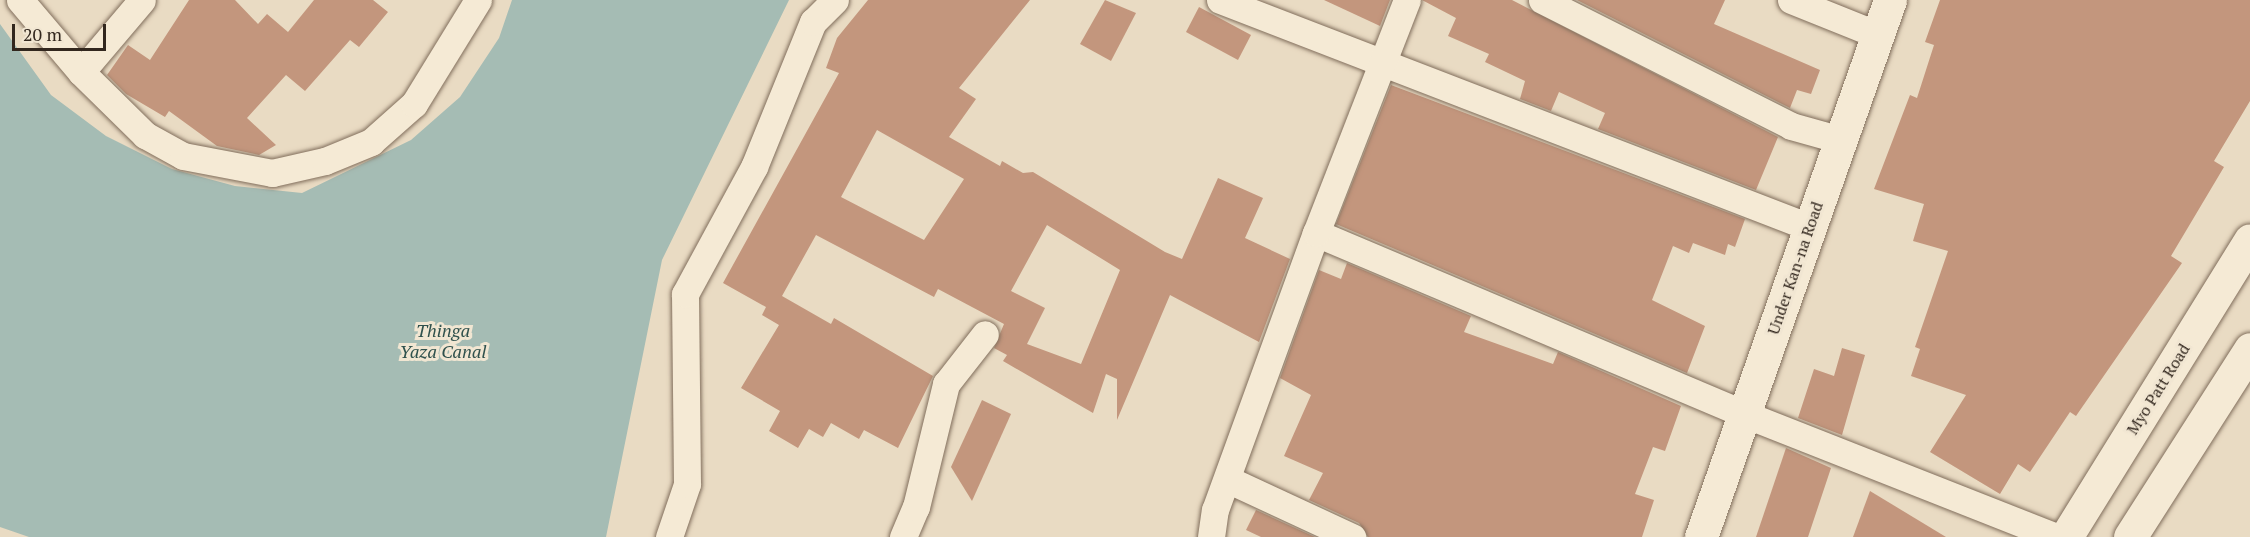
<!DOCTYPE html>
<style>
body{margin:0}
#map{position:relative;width:2250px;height:537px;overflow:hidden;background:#e9dbc3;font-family:"PT Serif",serif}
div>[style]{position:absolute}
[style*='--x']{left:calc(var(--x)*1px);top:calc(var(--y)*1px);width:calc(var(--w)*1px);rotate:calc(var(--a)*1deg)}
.water>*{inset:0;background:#a5bcb4}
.building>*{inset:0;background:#c3967d}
.roads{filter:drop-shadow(0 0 2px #816e5c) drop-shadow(0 0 2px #816e5c)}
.minor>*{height:27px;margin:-13.5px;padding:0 13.5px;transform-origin:13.5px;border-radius:13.5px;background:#f5ead5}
.tertiary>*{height:33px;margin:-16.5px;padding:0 16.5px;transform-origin:16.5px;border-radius:16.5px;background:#f5ead5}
.secondary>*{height:33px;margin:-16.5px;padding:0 16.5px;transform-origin:16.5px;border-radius:16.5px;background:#f5ead5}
span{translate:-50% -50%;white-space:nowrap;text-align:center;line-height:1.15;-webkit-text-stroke:6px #f1e6d2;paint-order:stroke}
.street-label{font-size:16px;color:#32271e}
.water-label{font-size:18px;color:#2f514d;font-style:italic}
.scale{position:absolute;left:12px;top:24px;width:94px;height:27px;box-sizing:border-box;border:3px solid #32271e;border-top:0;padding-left:8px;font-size:18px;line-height:21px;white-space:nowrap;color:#32271e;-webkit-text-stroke:4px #f1e6d2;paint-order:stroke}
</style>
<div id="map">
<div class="water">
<div style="clip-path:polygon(512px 0,789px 0,662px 260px,606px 537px,29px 537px,0 527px,0 24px,51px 95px,106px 136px,172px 169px,235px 186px,302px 193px,411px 140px,460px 97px,499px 38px)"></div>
</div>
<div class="building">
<div style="clip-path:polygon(189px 0,235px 0,258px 24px,267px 14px,288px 32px,314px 0,373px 0,388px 12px,359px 47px,350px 40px,305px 91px,286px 75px,247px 118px,276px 145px,259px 155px,217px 146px,169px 111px,165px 117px,126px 94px,107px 75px,128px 45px,150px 60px)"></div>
<div style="clip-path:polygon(evenodd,868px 0,1030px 0,959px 88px,976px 99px,949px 137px,1000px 166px,1002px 161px,1023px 173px,1033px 172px,1165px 252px,1182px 259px,1218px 178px,1263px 198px,1245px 238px,1290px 259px,1259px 342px,1170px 295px,1117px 420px,1117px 379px,1106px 374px,1093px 413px,1003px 361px,1007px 355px,994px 348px,1004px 324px,938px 289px,934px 297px,816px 235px,782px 296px,831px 324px,834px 318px,933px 376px,898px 448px,864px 430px,859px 439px,831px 423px,823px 437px,809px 429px,798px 448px,769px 431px,780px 411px,741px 388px,779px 325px,762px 315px,766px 307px,723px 283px,839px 73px,826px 68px,837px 38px,868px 0,877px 130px,964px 179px,924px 240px,841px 197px,877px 130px,868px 0,1047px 225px,1120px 270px,1081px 364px,1027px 344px,1045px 308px,1011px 291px,1047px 225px)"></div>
<div style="clip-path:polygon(1105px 0,1136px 13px,1111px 61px,1080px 44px)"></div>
<div style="clip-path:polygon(1324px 0,1390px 0,1380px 26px)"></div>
<div style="clip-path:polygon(1422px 0,1512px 0,1778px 137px,1756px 190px,1598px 129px,1605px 113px,1559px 92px,1551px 111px,1520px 99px,1525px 81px,1485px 62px,1489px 54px,1448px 36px,1456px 18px)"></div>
<div style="clip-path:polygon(1577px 0,1725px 0,1714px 24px,1820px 70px,1811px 94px,1797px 90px,1790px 108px)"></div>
<div style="clip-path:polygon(1940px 0,2250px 0,2250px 101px,2214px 161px,2224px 167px,2171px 256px,2182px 263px,2076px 416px,2070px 412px,2030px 472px,2018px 464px,2000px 494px,1930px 452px,1966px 395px,1911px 376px,1920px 349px,1915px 347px,1948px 251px,1913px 241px,1924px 204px,1874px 189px,1910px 95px,1917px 98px,1934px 45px,1925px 42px)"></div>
<div style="clip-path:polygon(1199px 7px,1251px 35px,1238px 60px,1186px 32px)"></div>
<div style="clip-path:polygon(1391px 85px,1745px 219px,1735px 247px,1728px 244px,1725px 255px,1693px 243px,1689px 253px,1673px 246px,1652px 300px,1705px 326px,1687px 373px,1336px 224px)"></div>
<div style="clip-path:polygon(1347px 263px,1471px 316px,1464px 332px,1553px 364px,1558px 352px,1681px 406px,1665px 451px,1653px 447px,1635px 494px,1654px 500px,1642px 537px,1368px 537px,1359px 523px,1309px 500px,1323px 473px,1284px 456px,1311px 395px,1280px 378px,1319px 270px,1341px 279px)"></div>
<div style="clip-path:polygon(1842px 348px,1865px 355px,1842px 435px,1798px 418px,1814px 369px,1834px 376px)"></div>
<div style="clip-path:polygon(982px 400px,1011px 414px,972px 501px,951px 467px)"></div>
<div style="clip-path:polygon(1786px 448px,1831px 468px,1808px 537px,1756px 537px)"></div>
<div style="clip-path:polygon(1870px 491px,1946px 537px,1853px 537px)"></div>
<div style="clip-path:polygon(1256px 510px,1315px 537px,1261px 537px,1246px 530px)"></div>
</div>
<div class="roads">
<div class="minor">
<div style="--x:20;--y:0;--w:94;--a:49.7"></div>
<div style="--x:81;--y:72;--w:90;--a:44.5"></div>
<div style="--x:145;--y:135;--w:43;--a:28.9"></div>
<div style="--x:183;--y:156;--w:91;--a:10.8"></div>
<div style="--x:272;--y:173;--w:54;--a:-12.8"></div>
<div style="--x:325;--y:161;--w:50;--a:-22.4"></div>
<div style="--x:371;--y:142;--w:57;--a:-41.5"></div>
<div style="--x:414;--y:104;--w:122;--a:-58.4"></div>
<div style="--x:1220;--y:0;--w:631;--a:21.08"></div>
<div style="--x:1542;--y:0;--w:279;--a:26.8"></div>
<div style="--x:1791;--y:126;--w:52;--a:15.6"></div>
<div style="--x:1791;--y:0;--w:94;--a:21.9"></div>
<div style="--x:81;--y:72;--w:94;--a:-49.7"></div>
<div style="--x:1316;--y:233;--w:465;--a:22.9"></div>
<div style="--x:1744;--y:414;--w:336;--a:21.5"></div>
<div style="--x:1229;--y:480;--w:136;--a:24.9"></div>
<div style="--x:669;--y:537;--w:56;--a:-71.2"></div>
<div style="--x:687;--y:484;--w:190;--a:-90.6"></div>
<div style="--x:685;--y:294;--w:145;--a:-61.5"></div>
<div style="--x:754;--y:167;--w:157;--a:-67.9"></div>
<div style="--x:813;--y:22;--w:31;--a:-45"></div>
<div style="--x:903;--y:537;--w:33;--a:-67"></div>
<div style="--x:916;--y:507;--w:127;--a:-76.3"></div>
<div style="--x:946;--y:384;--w:63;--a:-52"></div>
<div style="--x:1211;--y:537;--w:27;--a:-82"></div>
<div style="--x:1215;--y:510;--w:295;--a:-70"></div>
<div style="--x:1316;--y:233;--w:250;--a:-68.7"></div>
</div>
<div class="tertiary">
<div style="--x:1701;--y:537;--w:569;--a:-70.61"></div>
</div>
<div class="secondary">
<div style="--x:2066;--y:537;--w:349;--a:-58.2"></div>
<div style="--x:2130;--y:537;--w:223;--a:-57.4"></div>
</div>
</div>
<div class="street-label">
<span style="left:1795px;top:268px;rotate:-71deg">Under Kan-na Road</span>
<span style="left:2158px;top:389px;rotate:-58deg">Myo Patt Road</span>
</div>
<div class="water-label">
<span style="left:443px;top:341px">Thinga<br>Yaza Canal</span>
</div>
<div class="scale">20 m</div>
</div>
